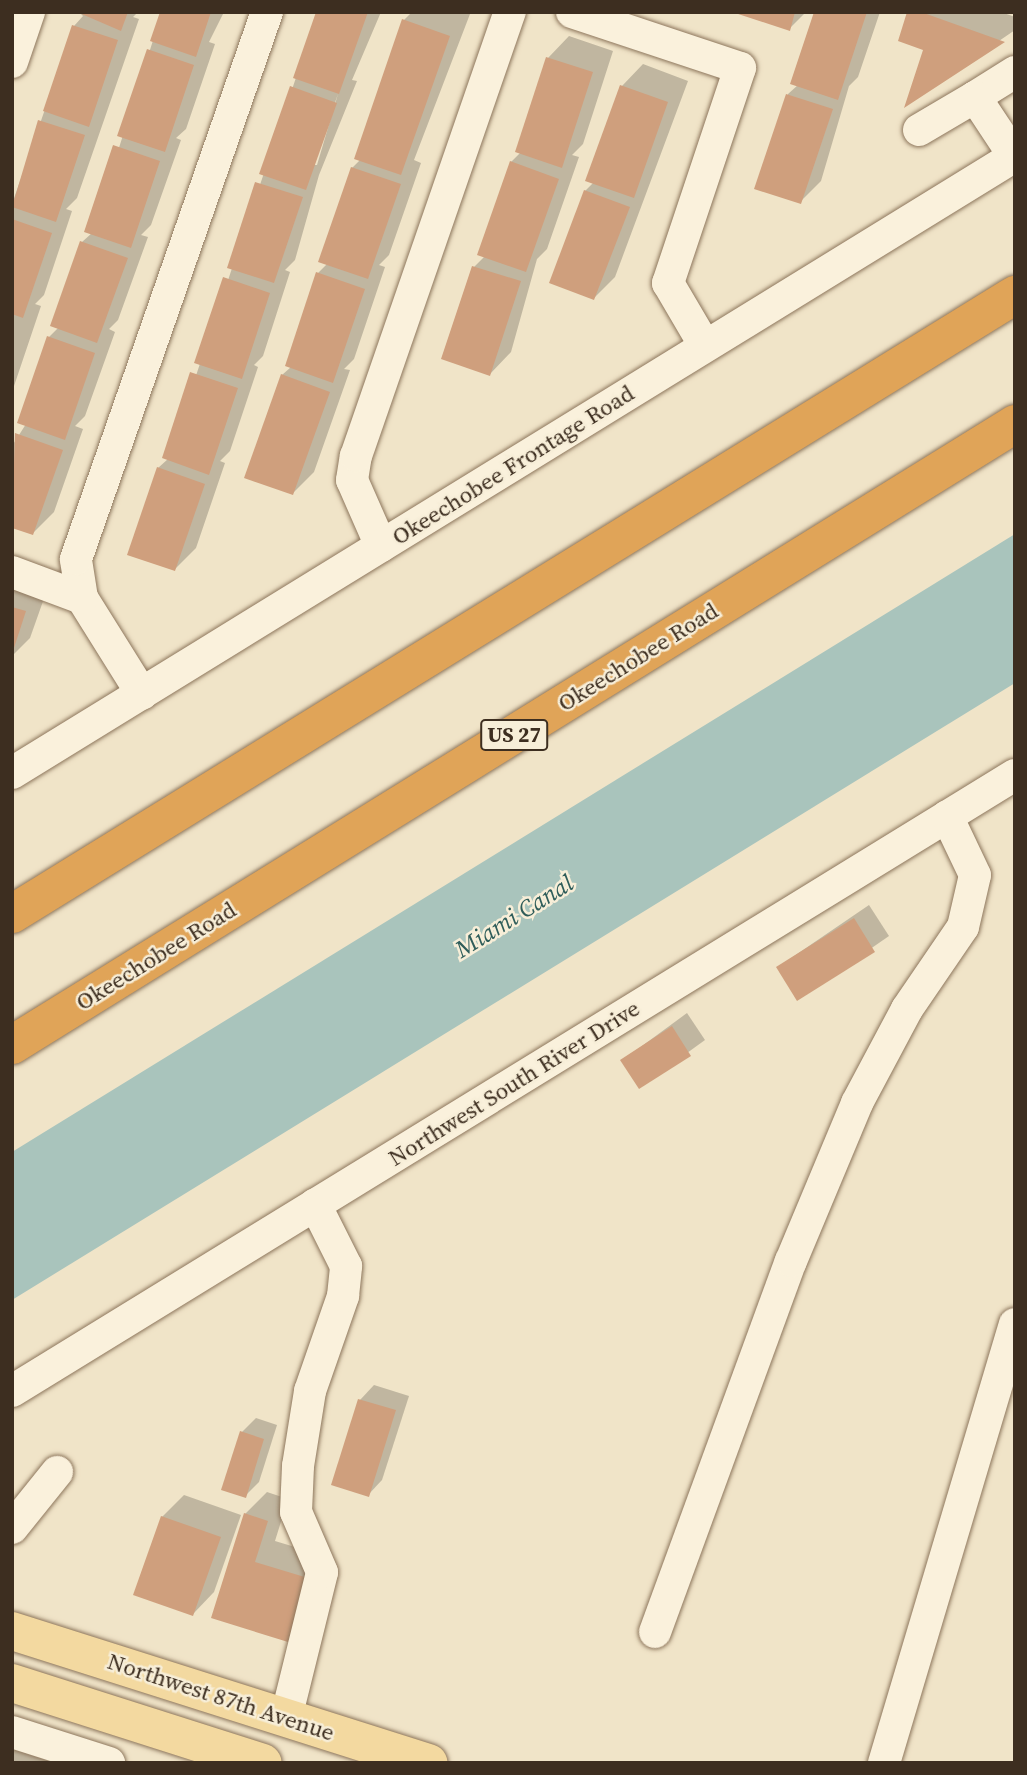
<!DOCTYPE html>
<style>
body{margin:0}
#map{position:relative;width:1027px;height:1775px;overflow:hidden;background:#f0e4c8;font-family:"Source Serif 4",serif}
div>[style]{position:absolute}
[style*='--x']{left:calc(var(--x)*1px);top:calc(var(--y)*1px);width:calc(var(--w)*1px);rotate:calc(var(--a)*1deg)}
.water>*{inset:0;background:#a9c4bc}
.shadow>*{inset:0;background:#0003}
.building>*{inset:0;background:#cf9f7d}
.roads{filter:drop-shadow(0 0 2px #8d765c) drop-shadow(0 0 2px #8d765c)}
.minor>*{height:32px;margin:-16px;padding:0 16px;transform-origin:16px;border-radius:16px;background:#faf1dc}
.major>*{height:38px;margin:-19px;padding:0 19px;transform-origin:19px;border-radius:19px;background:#f3d9a0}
.highway>*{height:38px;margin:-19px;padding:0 19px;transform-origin:19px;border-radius:19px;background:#e0a458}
span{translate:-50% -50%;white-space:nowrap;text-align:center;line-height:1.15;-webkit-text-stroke:5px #f7eed8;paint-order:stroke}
.shield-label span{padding:2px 5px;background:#f7eed8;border:2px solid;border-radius:5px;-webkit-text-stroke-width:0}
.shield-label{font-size:21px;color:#3d2e20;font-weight:700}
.street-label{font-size:23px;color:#3d2e20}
.water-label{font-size:24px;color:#2f5d5a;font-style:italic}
.frame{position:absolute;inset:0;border:14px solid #3d2e20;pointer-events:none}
</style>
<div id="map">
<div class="water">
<div style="clip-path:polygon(1015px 534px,1015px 683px,12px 1300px,12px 1152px)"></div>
</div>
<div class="shadow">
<div style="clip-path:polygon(79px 12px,138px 12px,133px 17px,139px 19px,77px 198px,66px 209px,72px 211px,44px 295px,35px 304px,41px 306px,12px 392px,12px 204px,74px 26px,83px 16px)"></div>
<div style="clip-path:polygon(162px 12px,224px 12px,209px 42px,215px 44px,186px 129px,176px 138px,181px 140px,151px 225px,141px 235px,148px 237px,118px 320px,109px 329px,115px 332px,85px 416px,75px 426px,83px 429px,54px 512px,33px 533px,12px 526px,12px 446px,26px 424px,49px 337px,59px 327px,82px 242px,92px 233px)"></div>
<div style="clip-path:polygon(evenodd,318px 12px,381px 12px,352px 80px,357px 81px,319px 175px,295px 260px,285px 270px,290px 272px,263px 356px,254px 365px,258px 367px,230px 451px,220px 461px,225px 463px,196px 548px,175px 569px,158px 468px,168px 459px,318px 12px,338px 94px,317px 165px,313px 165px,338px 94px)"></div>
<div style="clip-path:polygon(412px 12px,470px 14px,414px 160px,421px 163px,389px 255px,379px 265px,385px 267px,354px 359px,344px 369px,350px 370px,314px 472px,293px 493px,282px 375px,291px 367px,318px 273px,328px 263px,352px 168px,361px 159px,404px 20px)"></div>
<div style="clip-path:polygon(736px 12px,806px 12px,789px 29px)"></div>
<div style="clip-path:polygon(816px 12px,880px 12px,858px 77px,849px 86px,821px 181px,800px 202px,756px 188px,788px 94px,798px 85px)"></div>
<div style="clip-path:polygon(909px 12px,1001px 12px,1015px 17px,1015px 30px,907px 104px,925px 49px)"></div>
<div style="clip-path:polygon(569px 36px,613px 51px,583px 144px,572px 155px,579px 157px,547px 249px,537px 259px,511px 352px,490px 374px,444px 358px,474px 267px,485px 256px,511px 162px,521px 152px,548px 58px)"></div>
<div style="clip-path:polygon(643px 64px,688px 81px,615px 277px,594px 298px,585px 191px,594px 182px,588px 179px,622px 86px)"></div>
<div style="clip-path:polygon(12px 578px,47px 590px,30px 638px,12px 656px)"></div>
<div style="clip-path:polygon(869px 905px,889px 936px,798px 999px,778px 967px)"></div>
<div style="clip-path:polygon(687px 1013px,705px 1040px,640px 1087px,623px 1060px)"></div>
<div style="clip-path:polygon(374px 1385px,409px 1396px,382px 1480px,368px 1495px,360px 1400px)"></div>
<div style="clip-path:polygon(256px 1418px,277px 1425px,259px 1482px,245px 1496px,242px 1432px)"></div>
<div style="clip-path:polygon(267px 1492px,288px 1499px,275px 1541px,328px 1557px,309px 1618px,288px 1640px,213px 1616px,245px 1514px)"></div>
<div style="clip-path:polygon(184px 1495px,241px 1515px,214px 1592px,193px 1614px,162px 1517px)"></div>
<div style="clip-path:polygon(12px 1749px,55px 1763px,12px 1763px)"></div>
</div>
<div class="building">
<div style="clip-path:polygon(77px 12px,128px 12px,121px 31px)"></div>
<div style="clip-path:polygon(160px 12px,211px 12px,196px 57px,150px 41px)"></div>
<div style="clip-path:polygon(316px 12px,368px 12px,339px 94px,293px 78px)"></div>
<div style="clip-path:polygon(732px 12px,795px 12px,790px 31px)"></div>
<div style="clip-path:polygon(814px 12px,867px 12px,838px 100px,790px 84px)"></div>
<div style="clip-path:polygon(907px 12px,921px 12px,1005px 42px,904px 108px,923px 50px,898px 41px)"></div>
<div style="clip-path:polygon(402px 19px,450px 36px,401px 175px,354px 159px)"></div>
<div style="clip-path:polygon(72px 25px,118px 40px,89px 127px,43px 111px)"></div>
<div style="clip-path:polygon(147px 49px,194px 65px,165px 152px,117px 136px)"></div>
<div style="clip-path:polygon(546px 57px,593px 72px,562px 168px,515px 152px)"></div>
<div style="clip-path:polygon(620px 85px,668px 102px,634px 198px,585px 181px)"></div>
<div style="clip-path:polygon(290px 86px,337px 103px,306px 190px,259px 174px)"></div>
<div style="clip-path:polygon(786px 94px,833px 109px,801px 204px,754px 189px)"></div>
<div style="clip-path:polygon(38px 120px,85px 135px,56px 222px,12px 207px)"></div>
<div style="clip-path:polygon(113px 145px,160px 161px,131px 248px,84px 232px)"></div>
<div style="clip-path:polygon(510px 161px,559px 179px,526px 272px,477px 255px)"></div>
<div style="clip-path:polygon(351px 167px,401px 184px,368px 279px,318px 262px)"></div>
<div style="clip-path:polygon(255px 182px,303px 197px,274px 283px,227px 268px)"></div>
<div style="clip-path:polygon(584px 190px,630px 207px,594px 300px,549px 283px)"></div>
<div style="clip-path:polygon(12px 219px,52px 233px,23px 318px,12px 314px)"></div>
<div style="clip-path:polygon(80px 241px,128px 258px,97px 343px,50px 326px)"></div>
<div style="clip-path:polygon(472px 266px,521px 281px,490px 376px,441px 359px)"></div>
<div style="clip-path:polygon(316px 272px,365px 289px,333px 383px,285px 366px)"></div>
<div style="clip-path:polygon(223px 277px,270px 293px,242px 379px,194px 363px)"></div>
<div style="clip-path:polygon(47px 336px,95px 353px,65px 440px,17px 423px)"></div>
<div style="clip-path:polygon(190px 372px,238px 388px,209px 475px,162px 458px)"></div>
<div style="clip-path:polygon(281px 374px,330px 392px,293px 495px,244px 478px)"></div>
<div style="clip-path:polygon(15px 433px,63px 450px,33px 535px,12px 528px)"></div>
<div style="clip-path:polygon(157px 467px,205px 484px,175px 571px,127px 555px)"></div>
<div style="clip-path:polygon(12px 607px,26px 611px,13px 651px,12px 651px)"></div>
<div style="clip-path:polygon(854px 918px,875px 952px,797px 1001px,776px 967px)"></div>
<div style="clip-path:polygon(672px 1026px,691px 1056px,639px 1089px,620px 1060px)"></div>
<div style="clip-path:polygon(358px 1399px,396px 1410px,369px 1497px,331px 1485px)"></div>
<div style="clip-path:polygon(240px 1431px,264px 1439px,246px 1498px,221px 1490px)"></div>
<div style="clip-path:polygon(244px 1513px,268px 1521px,255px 1562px,308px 1578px,288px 1642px,211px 1618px)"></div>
<div style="clip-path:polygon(161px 1516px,221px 1537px,193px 1616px,133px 1595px)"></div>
</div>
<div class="roads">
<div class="minor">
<div style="--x:572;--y:12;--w:177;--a:18.4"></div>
<div style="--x:740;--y:68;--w:227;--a:108.5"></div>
<div style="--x:668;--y:283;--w:73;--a:59.6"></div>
<div style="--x:12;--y:62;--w:53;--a:-71.2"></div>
<div style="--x:975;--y:97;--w:47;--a:-32"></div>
<div style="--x:919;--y:130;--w:65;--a:-30.5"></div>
<div style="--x:975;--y:97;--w:71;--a:56.5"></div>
<div style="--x:381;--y:546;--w:72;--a:-113.7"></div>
<div style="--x:352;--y:480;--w:24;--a:-81"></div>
<div style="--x:356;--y:456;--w:470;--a:-70.9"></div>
<div style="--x:12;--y:572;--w:75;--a:20.4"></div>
<div style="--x:82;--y:598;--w:113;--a:58"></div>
<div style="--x:82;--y:598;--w:39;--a:-99"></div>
<div style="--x:76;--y:559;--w:579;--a:-70.75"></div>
<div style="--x:12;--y:773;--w:1178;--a:-31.6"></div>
<div style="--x:12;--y:1391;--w:1177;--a:-31.56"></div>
<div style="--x:12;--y:1528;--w:72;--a:-51.2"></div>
<div style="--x:655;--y:1632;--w:395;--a:-69.9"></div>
<div style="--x:791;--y:1261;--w:171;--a:-67.3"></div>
<div style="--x:857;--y:1103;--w:106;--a:-62"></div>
<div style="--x:907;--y:1009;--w:99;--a:-55.7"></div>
<div style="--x:963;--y:927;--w:53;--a:-77"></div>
<div style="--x:975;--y:875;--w:65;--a:-115.4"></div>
<div style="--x:286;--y:1718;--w:150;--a:-76.1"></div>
<div style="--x:322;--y:1572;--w:65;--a:-113.4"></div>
<div style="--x:296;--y:1512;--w:46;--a:-87.5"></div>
<div style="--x:298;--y:1466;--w:76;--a:-80.9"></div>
<div style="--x:310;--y:1391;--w:101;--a:-70.8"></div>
<div style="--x:343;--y:1296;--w:30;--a:-84"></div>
<div style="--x:346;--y:1266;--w:69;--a:-116.6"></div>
<div style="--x:12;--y:1732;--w:102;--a:17.7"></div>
<div style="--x:884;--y:1763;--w:458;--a:-73.4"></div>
</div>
<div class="major">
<div style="--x:12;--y:1631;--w:437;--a:17.6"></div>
<div style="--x:12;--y:1683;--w:263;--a:17.7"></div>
</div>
<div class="highway">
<div style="--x:12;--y:914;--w:1179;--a:-31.68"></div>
<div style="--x:12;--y:1045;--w:1180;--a:-31.76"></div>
</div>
</div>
<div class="shield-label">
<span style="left:514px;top:735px">US 27</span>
</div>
<div class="street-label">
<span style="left:513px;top:465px;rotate:-32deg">Okeechobee Frontage Road</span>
<span style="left:638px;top:657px;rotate:-32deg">Okeechobee Road</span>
<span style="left:156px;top:956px;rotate:-32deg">Okeechobee Road</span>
<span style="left:514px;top:1083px;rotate:-32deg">Northwest South River Drive</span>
<span style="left:221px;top:1697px;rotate:18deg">Northwest 87th Avenue</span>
</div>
<div class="water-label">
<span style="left:514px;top:916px;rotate:-32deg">Miami Canal</span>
</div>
<div class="frame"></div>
</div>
